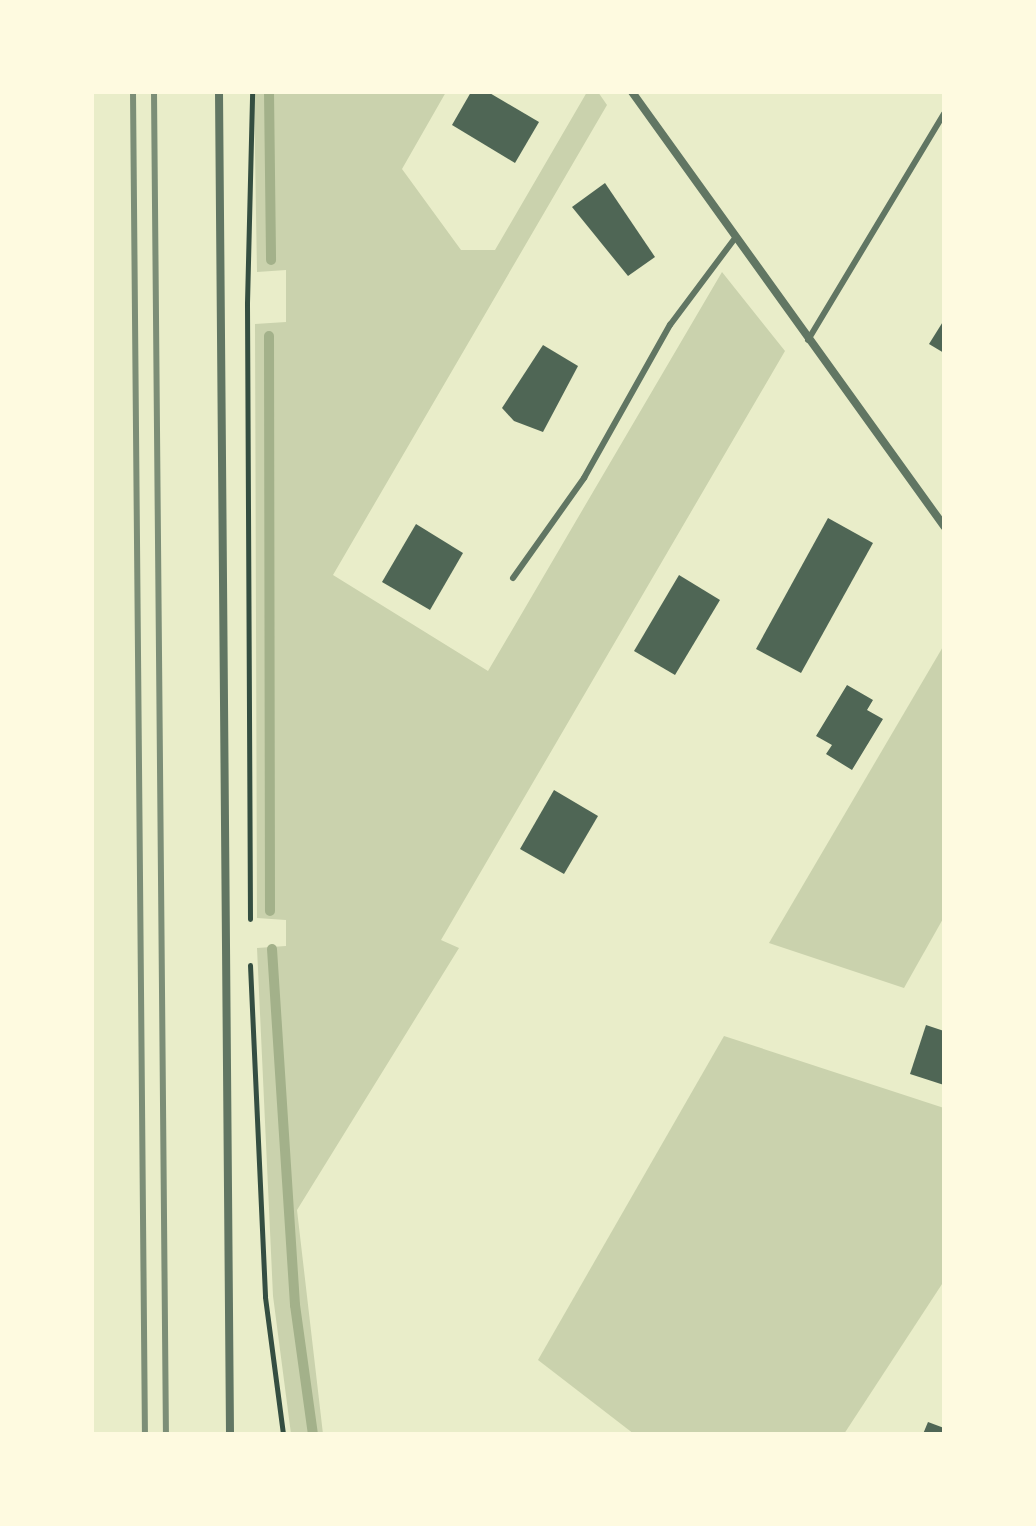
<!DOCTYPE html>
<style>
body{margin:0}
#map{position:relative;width:1036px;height:1526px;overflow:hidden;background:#e9edc9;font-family:"Open Sans",sans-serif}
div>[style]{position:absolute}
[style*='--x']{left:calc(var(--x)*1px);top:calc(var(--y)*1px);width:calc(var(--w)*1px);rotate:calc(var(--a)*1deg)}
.green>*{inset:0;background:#cad2ad}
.stream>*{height:10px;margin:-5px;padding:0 5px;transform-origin:5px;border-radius:5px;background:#a3b18a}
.building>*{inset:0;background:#4f6655}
.path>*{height:5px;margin:-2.5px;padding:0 2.5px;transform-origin:2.5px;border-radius:2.5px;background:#344e41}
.service>*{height:6px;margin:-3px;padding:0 3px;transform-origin:3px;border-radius:3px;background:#617663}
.minor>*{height:8px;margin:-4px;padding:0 4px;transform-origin:4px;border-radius:4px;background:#617663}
.rail>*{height:6px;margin:-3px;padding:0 3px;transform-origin:3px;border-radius:3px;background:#7c8e77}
span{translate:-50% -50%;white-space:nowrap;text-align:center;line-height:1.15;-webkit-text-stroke:6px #fefae0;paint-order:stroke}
.frame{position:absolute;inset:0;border:94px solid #fefae0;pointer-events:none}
</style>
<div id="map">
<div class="green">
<div style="clip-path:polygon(254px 92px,446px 92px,402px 169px,461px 250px,495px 250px,587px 92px,598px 92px,607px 105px,333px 575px,488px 671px,722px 272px,785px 351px,441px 940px,459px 948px,297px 1210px,323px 1434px,291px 1434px,273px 1296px,257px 948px,286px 946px,286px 920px,257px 918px,255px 324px,286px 322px,286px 270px,257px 272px)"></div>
<div style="clip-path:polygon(944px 645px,944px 917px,904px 988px,769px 943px)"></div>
<div style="clip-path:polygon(724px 1036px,944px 1108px,944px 1281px,844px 1434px,634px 1434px,538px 1360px)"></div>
</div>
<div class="stream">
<div style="--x:269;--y:92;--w:168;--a:89.3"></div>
<div style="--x:269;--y:336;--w:575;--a:89.9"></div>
<div style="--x:272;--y:949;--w:357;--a:86.3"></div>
<div style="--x:295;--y:1305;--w:130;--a:82.1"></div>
</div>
<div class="building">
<div style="clip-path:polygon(471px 92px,488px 92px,539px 122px,515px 163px,452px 125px)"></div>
<div style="clip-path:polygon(605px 183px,655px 257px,628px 276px,572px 207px)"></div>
<div style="clip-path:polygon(944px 320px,944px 353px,929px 344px)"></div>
<div style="clip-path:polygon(543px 345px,578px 366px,543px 432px,514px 421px,502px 408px)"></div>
<div style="clip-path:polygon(828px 518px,873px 543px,801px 673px,756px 649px)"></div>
<div style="clip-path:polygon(416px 524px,463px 553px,430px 610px,382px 582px)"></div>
<div style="clip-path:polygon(679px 575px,720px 600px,675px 675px,634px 651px)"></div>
<div style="clip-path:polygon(847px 685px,873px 700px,867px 710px,883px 719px,852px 770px,826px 754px,832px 745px,816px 736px)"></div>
<div style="clip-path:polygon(554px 790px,598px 816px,564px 874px,520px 849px)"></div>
<div style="clip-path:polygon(926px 1025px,944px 1031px,944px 1085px,910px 1074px)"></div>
<div style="clip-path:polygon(928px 1422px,944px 1428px,944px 1434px,923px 1434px)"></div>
</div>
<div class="path">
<div style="--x:250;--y:919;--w:616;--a:-90.28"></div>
<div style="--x:247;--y:303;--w:211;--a:-88.6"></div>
<div style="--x:250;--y:965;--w:332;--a:87.4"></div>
<div style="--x:265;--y:1297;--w:138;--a:82.5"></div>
</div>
<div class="service">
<div style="--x:808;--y:340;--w:264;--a:-59"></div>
<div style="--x:513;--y:578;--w:123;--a:-54.6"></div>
<div style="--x:584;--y:478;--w:176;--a:-60.7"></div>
<div style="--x:670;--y:325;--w:109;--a:-53.2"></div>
</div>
<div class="minor">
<div style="--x:219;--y:92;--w:1342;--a:89.53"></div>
<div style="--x:632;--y:92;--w:535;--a:54.29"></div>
</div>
<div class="rail">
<div style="--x:133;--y:92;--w:1342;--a:89.49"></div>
<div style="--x:154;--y:92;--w:1342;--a:89.49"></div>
</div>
<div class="frame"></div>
</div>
